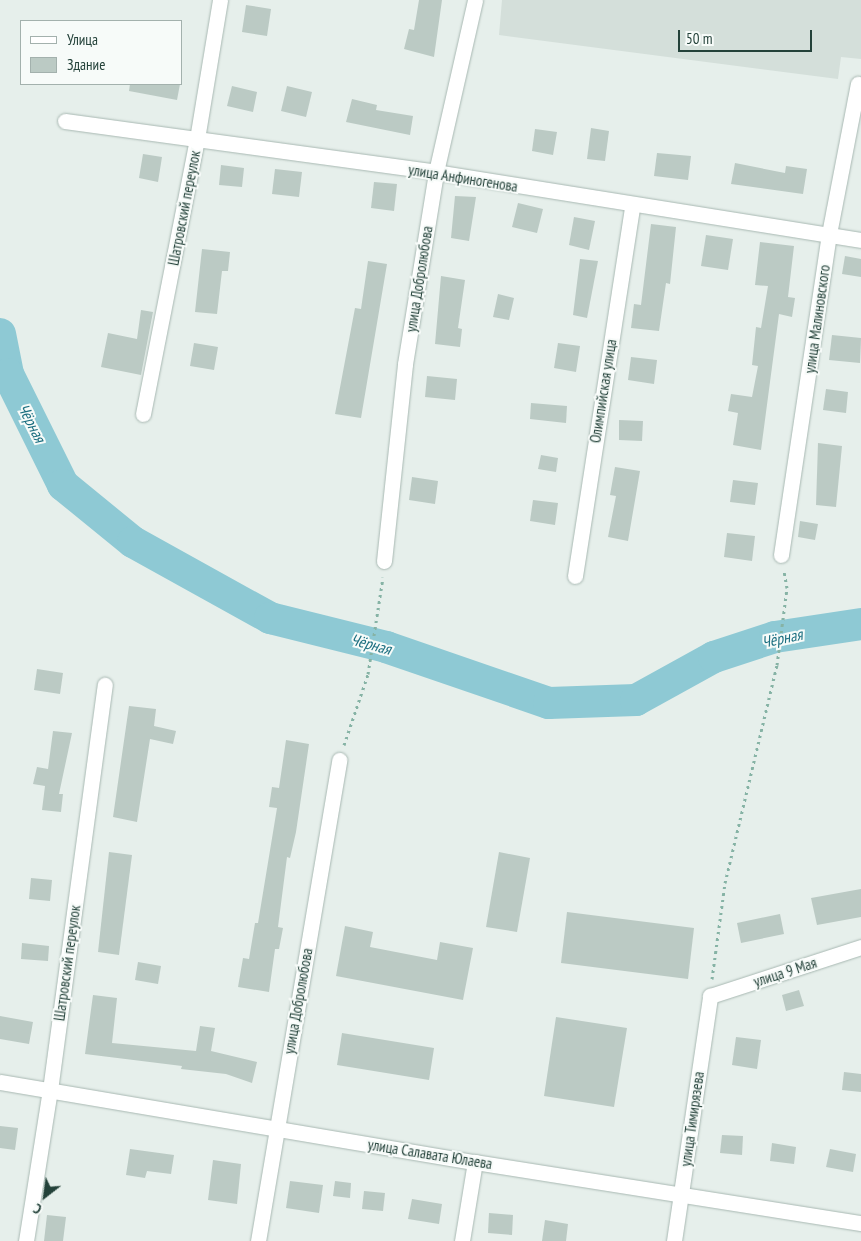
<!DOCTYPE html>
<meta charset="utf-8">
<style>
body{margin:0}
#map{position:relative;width:861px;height:1241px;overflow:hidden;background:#e6efeb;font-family:"PT Sans Narrow",sans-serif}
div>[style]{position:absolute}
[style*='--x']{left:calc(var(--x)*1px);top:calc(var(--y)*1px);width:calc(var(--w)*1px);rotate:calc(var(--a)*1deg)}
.built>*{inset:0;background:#d4dfda}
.river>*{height:32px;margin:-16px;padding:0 16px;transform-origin:16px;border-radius:16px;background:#8ec9d4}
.building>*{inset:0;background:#bbcac4}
.path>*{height:3px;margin-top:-1.5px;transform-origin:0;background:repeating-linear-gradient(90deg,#86b3a5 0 2.5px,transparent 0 6.5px)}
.roads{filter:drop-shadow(0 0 1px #a8b8b2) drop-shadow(0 0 1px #a8b8b2)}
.minor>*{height:15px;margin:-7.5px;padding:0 7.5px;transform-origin:7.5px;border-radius:7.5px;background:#fff}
.tertiary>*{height:15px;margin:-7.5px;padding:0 7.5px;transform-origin:7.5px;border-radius:7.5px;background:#fff}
span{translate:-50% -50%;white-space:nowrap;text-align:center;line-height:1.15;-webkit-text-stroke:4px #f7fbf9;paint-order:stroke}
.street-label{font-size:15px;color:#24423a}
.water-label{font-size:16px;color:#1c6f80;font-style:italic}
.legend{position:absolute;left:20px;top:20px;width:162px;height:65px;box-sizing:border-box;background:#f7fbf9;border:1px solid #a3b1ad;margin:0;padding:6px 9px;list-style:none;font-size:15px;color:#24423a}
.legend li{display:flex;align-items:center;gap:10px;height:25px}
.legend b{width:25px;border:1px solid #a3b1ad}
.north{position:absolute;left:20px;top:1171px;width:50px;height:50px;-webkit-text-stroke:4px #f7fbf9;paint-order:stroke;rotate:210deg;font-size:14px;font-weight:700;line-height:20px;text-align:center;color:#24423a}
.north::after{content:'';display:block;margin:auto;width:18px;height:22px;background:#24423a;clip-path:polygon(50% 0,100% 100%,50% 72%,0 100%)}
.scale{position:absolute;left:678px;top:30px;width:134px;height:22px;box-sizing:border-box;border:2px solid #24423a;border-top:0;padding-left:6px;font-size:15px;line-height:18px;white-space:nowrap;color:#24423a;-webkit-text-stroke:4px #f7fbf9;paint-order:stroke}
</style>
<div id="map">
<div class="built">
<div style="clip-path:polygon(502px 0,861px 0,861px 59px,841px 57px,838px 79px,499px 35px)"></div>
</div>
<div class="river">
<div style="--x:0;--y:334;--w:41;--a:78.7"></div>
<div style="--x:8;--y:374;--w:124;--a:63.6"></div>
<div style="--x:63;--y:485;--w:90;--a:39.2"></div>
<div style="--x:133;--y:542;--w:157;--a:29"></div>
<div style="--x:270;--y:618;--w:120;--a:14"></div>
<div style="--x:386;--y:647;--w:172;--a:19"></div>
<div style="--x:549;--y:703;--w:87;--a:-2"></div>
<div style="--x:636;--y:700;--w:89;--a:-28.9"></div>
<div style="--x:714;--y:657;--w:64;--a:-18.2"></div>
<div style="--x:775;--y:637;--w:87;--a:-8.6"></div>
</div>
<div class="building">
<div style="clip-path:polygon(419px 0,442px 0,434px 57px,404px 49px,409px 29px,414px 30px)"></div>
<div style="clip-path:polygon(246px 5px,271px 9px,267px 36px,242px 32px)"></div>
<div style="clip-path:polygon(130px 84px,180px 84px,177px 100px,129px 91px)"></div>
<div style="clip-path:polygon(232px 86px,257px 92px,253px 112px,227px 106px)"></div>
<div style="clip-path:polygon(287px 86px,312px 92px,306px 117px,281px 111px)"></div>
<div style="clip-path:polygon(352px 99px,377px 105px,376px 110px,413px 116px,410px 135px,346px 122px)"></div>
<div style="clip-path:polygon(591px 128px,609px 131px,605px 161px,587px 159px)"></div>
<div style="clip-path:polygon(535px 129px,557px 132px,553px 155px,532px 151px)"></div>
<div style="clip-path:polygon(657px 153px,691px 156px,688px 180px,654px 176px)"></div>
<div style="clip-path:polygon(143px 154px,162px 157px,158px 182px,139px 178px)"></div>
<div style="clip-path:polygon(735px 163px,785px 173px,786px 166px,807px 169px,803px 194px,731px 184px)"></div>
<div style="clip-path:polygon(221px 165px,244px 168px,242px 187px,219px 185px)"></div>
<div style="clip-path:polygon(275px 169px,302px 172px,299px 197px,272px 194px)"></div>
<div style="clip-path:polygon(374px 182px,397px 184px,394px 211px,371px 208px)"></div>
<div style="clip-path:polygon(455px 196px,476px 197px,469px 241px,451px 238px)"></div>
<div style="clip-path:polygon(518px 203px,543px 209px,537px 233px,512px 227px)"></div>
<div style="clip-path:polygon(574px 217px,595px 221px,589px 250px,569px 245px)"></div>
<div style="clip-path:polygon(651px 224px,676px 227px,670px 284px,666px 283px,659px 331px,631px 328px,634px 304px,641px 305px)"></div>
<div style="clip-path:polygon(706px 235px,733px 239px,728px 270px,701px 266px)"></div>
<div style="clip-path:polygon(760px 242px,794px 246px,788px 297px,795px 298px,792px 317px,779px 314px,761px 450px,733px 445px,738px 413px,728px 411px,731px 394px,752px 397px,758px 366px,752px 365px,756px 327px,761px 328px,768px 286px,755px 285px)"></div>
<div style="clip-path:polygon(202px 249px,230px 252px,228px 271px,222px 271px,217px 314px,195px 312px)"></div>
<div style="clip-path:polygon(845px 256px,861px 259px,861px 277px,842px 274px)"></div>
<div style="clip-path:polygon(580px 259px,598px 261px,587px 318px,573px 315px)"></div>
<div style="clip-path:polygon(368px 261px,387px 264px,361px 418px,335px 414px,355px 308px,361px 309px)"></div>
<div style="clip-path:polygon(441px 276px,465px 280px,458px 328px,462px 329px,460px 347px,435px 344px)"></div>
<div style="clip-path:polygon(498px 294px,514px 298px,509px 320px,493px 317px)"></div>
<div style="clip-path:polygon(141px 310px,153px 312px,141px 375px,101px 367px,108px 333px,137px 339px)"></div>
<div style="clip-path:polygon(832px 335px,861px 338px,860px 363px,829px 360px)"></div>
<div style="clip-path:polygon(194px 343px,218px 347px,214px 370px,190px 366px)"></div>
<div style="clip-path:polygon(558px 343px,580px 346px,576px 372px,554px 368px)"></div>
<div style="clip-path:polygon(631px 357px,657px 360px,654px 384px,628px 380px)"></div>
<div style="clip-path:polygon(427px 376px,457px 379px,455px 400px,425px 397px)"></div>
<div style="clip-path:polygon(826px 389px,848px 392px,846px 413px,823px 410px)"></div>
<div style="clip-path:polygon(531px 403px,567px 406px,566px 423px,530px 419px)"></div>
<div style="clip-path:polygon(619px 420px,643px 421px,642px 441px,619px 440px)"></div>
<div style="clip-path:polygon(818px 443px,842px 446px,836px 507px,816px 505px)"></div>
<div style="clip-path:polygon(541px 455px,558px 458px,556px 472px,538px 469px)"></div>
<div style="clip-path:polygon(615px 467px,640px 471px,628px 541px,608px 537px,616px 496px,610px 495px)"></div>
<div style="clip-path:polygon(412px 477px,438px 481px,435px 504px,409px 500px)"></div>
<div style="clip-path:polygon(733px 480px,758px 483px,755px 505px,730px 502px)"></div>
<div style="clip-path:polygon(533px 500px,558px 503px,555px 525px,530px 521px)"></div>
<div style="clip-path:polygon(800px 521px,818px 524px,815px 540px,798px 537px)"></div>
<div style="clip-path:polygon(727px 533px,755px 536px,752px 561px,724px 557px)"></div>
<div style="clip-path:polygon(37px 669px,63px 673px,60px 694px,34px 690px)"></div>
<div style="clip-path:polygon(129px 706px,156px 709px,154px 726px,176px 731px,173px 744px,150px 739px,137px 822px,113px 817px)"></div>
<div style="clip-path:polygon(53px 731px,72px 733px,59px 794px,63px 794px,61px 812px,42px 810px,45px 786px,33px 784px,37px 767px,48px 769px)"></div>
<div style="clip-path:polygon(286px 740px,309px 744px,296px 832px,290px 858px,287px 857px,278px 927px,283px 928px,279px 949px,275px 949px,269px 992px,238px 987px,243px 958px,249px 959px,255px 923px,258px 923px,277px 808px,269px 807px,272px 787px,279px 788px)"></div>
<div style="clip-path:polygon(109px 852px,132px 855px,119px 955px,98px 952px)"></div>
<div style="clip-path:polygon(499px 852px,530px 858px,517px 932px,486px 927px)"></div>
<div style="clip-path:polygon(31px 878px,52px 880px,50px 901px,29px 899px)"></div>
<div style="clip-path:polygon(861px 889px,861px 917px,817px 925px,811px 898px)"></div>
<div style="clip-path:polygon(567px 912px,694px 928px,688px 979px,561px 963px)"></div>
<div style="clip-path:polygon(780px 914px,784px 934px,741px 943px,737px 923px)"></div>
<div style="clip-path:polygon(345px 926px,373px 932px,370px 947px,437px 960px,440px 942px,473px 948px,463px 1000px,336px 976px)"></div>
<div style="clip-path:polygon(22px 943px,49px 946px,48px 961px,21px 959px)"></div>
<div style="clip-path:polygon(138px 962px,161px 966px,158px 984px,135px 980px)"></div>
<div style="clip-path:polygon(799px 990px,804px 1006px,786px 1011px,782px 995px)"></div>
<div style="clip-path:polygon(93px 995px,117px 998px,112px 1043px,196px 1051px,200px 1026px,215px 1028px,211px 1051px,257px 1062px,252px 1083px,226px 1074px,181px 1069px,182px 1066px,85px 1054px)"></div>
<div style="clip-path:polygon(0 1016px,33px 1022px,29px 1044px,0 1039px)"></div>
<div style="clip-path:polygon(556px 1017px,627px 1028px,614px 1107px,544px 1096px)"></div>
<div style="clip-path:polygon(342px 1033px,434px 1048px,429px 1080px,337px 1065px)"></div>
<div style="clip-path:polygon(736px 1037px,761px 1040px,757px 1069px,732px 1065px)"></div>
<div style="clip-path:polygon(844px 1072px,861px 1074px,861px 1092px,842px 1090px)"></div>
<div style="clip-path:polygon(0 1126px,18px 1128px,15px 1150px,0 1148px)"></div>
<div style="clip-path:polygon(722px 1135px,743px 1136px,742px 1155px,720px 1153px)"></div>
<div style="clip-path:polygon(772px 1143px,796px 1147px,794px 1164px,770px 1161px)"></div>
<div style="clip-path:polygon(130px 1149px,174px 1155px,171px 1174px,147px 1171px,145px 1178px,126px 1175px)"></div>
<div style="clip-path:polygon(830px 1149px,856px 1154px,853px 1172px,826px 1167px)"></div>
<div style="clip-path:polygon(213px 1160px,241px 1164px,237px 1204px,208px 1200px)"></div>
<div style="clip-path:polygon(290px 1181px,323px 1185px,319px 1213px,286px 1208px)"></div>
<div style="clip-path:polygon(335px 1181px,351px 1183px,350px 1198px,333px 1196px)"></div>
<div style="clip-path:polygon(364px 1191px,385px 1193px,383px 1211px,362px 1209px)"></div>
<div style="clip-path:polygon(412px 1199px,442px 1204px,439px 1224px,408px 1219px)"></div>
<div style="clip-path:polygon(489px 1213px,513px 1215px,512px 1235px,488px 1233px)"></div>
<div style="clip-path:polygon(47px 1215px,66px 1217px,63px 1241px,44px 1241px)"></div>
<div style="clip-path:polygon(545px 1220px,568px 1224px,566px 1241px,542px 1241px)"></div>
</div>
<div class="path">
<div style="--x:344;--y:745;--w:75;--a:-71.3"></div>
<div style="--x:368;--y:674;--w:98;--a:-81.2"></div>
<div style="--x:712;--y:979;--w:97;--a:-82.3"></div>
<div style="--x:725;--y:883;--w:224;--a:-76.6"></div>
<div style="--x:777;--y:665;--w:78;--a:-82.6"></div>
<div style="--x:787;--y:588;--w:17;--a:-100"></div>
</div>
<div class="roads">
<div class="minor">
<div style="--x:65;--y:121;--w:374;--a:7.8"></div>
<div style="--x:436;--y:172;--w:430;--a:9.1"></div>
<div style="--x:143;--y:414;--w:280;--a:-78.9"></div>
<div style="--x:197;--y:139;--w:141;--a:-80.6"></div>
<div style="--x:781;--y:555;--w:325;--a:-81.5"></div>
<div style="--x:829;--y:234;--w:153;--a:-79.1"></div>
<div style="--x:384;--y:561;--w:198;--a:-83.9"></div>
<div style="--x:405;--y:364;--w:194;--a:-80.8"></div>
<div style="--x:436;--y:172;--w:176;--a:-77.2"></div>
<div style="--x:575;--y:576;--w:374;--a:-81.2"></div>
<div style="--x:26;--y:1241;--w:153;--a:-81"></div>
<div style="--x:50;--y:1090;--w:409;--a:-82.3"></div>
<div style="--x:258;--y:1241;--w:488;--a:-80.4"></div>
<div style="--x:462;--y:1241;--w:80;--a:-80.7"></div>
<div style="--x:674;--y:1241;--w:248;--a:-81.6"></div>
<div style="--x:710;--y:996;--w:159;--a:-18"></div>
</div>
<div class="tertiary">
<div style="--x:0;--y:1082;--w:482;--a:9.6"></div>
<div style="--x:475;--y:1162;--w:391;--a:9"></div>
</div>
</div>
<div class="street-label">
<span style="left:463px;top:178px;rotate:9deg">улица Анфиногенова</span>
<span style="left:184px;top:208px;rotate:-79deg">Шатровский переулок</span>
<span style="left:419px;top:279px;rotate:-81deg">улица Добролюбова</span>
<span style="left:817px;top:319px;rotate:-82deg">улица Малиновского</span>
<span style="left:603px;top:391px;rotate:-81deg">Олимпийская улица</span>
<span style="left:67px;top:963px;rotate:-82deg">Шатровский переулок</span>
<span style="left:785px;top:972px;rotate:-18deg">улица 9 Мая</span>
<span style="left:298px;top:1001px;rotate:-80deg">улица Добролюбова</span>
<span style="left:692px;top:1119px;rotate:-82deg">улица Тимирязева</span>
<span style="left:430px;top:1154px;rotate:9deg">улица Салавата Юлаева</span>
</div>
<div class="water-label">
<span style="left:32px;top:423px;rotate:63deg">Чёрная</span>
<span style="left:782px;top:638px;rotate:-12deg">Чёрная</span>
<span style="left:371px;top:644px;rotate:15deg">Чёрная</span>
</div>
<ul class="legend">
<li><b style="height:6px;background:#fff"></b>Улица</li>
<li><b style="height:14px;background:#bbcac4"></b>Здание</li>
</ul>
<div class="north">С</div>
<div class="scale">50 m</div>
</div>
